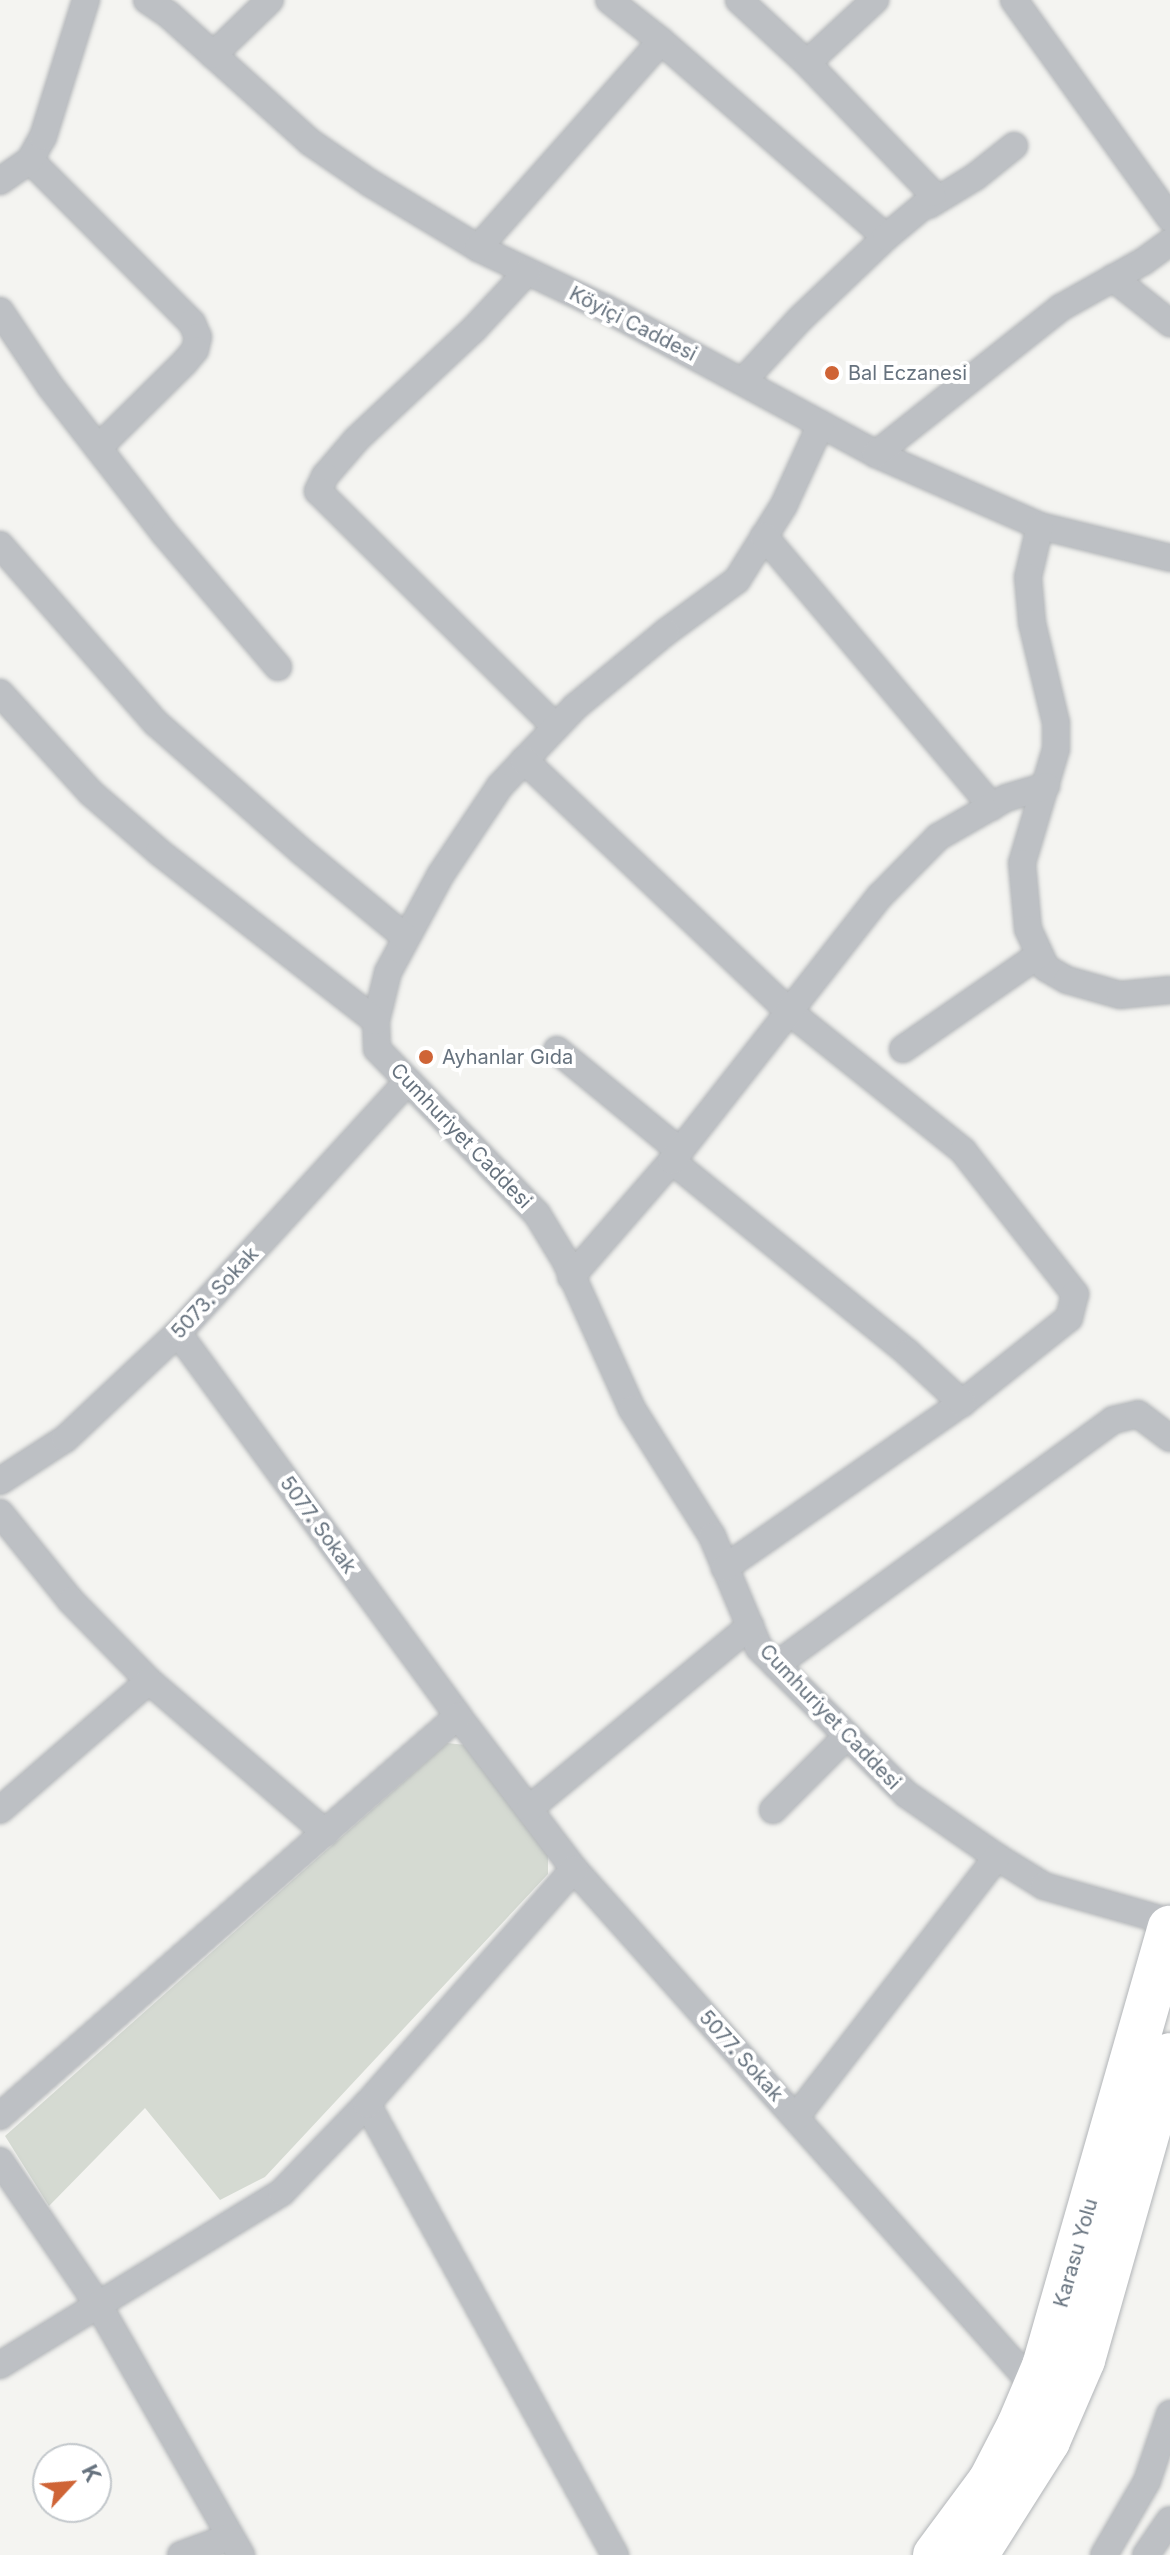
<!DOCTYPE html>
<meta charset="utf-8">
<style>
body{margin:0}
#map{position:relative;width:1170px;height:2555px;overflow:hidden;background:#f4f4f1;font-family:Inter,sans-serif}
div>[style]{position:absolute}
[style*='--x']{left:calc(var(--x)*1px);top:calc(var(--y)*1px);width:calc(var(--w)*1px);rotate:calc(var(--a)*1deg)}
.green>*{inset:0;background:#d5dad2}
.roads{filter:drop-shadow(0 0 2px #b2b5b8) drop-shadow(0 0 2px #b2b5b8)}
.minor>*{height:26px;margin:-13px;padding:0 13px;transform-origin:13px;border-radius:13px;background:#bdc0c4}
.trunk>*{height:44px;margin:-22px;padding:0 22px;transform-origin:22px;border-radius:22px;background:#fff}
.dots>*{width:22px;height:22px;translate:-50% -50%;box-sizing:border-box;border:4px solid #fff;border-radius:50%}
span{translate:-50% -50%;white-space:nowrap;text-align:center;line-height:1.15;-webkit-text-stroke:8px #fff;paint-order:stroke}
.street-label{font-size:20px;color:#66727e}
.poi-label{font-size:20px;color:#66727e}
.left{translate:0 -50%;text-align:left}
.north{position:absolute;left:32px;top:2443px;width:80px;height:80px;box-sizing:border-box;background:#fff;border:2px solid #c2c7cb;border-radius:50%;rotate:64deg;font-size:22px;font-weight:700;line-height:32px;text-align:center;color:#66727e}
.north::after{content:'';display:block;margin:auto;width:28px;height:36px;background:#cf6436;clip-path:polygon(50% 0,100% 100%,50% 72%,0 100%)}
</style>
<div id="map">
<div class="green">
<div style="clip-path:polygon(447px 1743px,466px 1745px,548px 1850px,548px 1874px,265px 2177px,220px 2200px,145px 2108px,49px 2206px,5px 2136px)"></div>
</div>
<div class="roads">
<div class="minor">
<div style="--x:147;--y:0;--w:25;--a:34"></div>
<div style="--x:168;--y:14;--w:191;--a:42"></div>
<div style="--x:310;--y:142;--w:73;--a:34.3"></div>
<div style="--x:370;--y:183;--w:126;--a:31"></div>
<div style="--x:478;--y:248;--w:140;--a:25.3"></div>
<div style="--x:605;--y:308;--w:308;--a:28.3"></div>
<div style="--x:876;--y:454;--w:179;--a:23.7"></div>
<div style="--x:1040;--y:526;--w:134;--a:13.8"></div>
<div style="--x:739;--y:0;--w:93;--a:42.8"></div>
<div style="--x:1014;--y:0;--w:268;--a:54.4"></div>
<div style="--x:661;--y:41;--w:298;--a:41.1"></div>
<div style="--x:213;--y:55;--w:79;--a:-44"></div>
<div style="--x:30;--y:160;--w:230;--a:45.2"></div>
<div style="--x:192;--y:323;--w:15;--a:67"></div>
<div style="--x:198;--y:337;--w:13;--a:103"></div>
<div style="--x:195;--y:350;--w:16;--a:130"></div>
<div style="--x:185;--y:362;--w:122;--a:135.3"></div>
<div style="--x:0;--y:181;--w:37;--a:-35"></div>
<div style="--x:30;--y:160;--w:26;--a:-61"></div>
<div style="--x:43;--y:137;--w:144;--a:-72.6"></div>
<div style="--x:929;--y:205;--w:54;--a:-31.3"></div>
<div style="--x:975;--y:177;--w:50;--a:-38.5"></div>
<div style="--x:478;--y:248;--w:276;--a:-48.5"></div>
<div style="--x:661;--y:41;--w:66;--a:-141.7"></div>
<div style="--x:527;--y:272;--w:78;--a:132.9"></div>
<div style="--x:474;--y:329;--w:162;--a:136.8"></div>
<div style="--x:356;--y:440;--w:48;--a:130.7"></div>
<div style="--x:325;--y:476;--w:17;--a:115"></div>
<div style="--x:318;--y:491;--w:335;--a:44.8"></div>
<div style="--x:1113;--y:278;--w:73;--a:38.3"></div>
<div style="--x:0;--y:311;--w:90;--a:56.3"></div>
<div style="--x:50;--y:386;--w:186;--a:52.2"></div>
<div style="--x:164;--y:533;--w:176;--a:49.6"></div>
<div style="--x:743;--y:381;--w:84;--a:-47.4"></div>
<div style="--x:800;--y:319;--w:119;--a:-43.6"></div>
<div style="--x:886;--y:237;--w:61;--a:-39.7"></div>
<div style="--x:933;--y:198;--w:5;--a:-101"></div>
<div style="--x:932;--y:193;--w:180;--a:-133.9"></div>
<div style="--x:807;--y:63;--w:93;--a:-42.8"></div>
<div style="--x:821;--y:424;--w:89;--a:114.6"></div>
<div style="--x:784;--y:505;--w:89;--a:122.1"></div>
<div style="--x:737;--y:580;--w:88;--a:143.8"></div>
<div style="--x:666;--y:632;--w:118;--a:140.5"></div>
<div style="--x:575;--y:707;--w:109;--a:133.5"></div>
<div style="--x:500;--y:786;--w:106;--a:123.8"></div>
<div style="--x:441;--y:874;--w:111;--a:118.4"></div>
<div style="--x:388;--y:972;--w:50;--a:103.8"></div>
<div style="--x:376;--y:1021;--w:28;--a:88"></div>
<div style="--x:377;--y:1049;--w:230;--a:45.9"></div>
<div style="--x:537;--y:1214;--w:54;--a:58.7"></div>
<div style="--x:565;--y:1260;--w:163;--a:65.8"></div>
<div style="--x:632;--y:1409;--w:150;--a:57.8"></div>
<div style="--x:712;--y:1536;--w:121;--a:67.2"></div>
<div style="--x:759;--y:1648;--w:207;--a:44.8"></div>
<div style="--x:906;--y:1794;--w:111;--a:34.7"></div>
<div style="--x:997;--y:1857;--w:55;--a:31.7"></div>
<div style="--x:1044;--y:1886;--w:131;--a:15.9"></div>
<div style="--x:876;--y:454;--w:235;--a:-38.4"></div>
<div style="--x:1060;--y:308;--w:96;--a:-29.2"></div>
<div style="--x:1144;--y:261;--w:32;--a:-36"></div>
<div style="--x:1040;--y:526;--w:52;--a:103.2"></div>
<div style="--x:1028;--y:577;--w:46;--a:85"></div>
<div style="--x:1032;--y:623;--w:103;--a:76.5"></div>
<div style="--x:1056;--y:723;--w:26;--a:90"></div>
<div style="--x:1056;--y:749;--w:119;--a:106.6"></div>
<div style="--x:1022;--y:863;--w:66;--a:84.8"></div>
<div style="--x:1028;--y:929;--w:43;--a:65.2"></div>
<div style="--x:1046;--y:968;--w:24;--a:30"></div>
<div style="--x:1067;--y:980;--w:55;--a:15.8"></div>
<div style="--x:1120;--y:995;--w:50;--a:-5.7"></div>
<div style="--x:764;--y:536;--w:354;--a:49.9"></div>
<div style="--x:0;--y:545;--w:237;--a:48.8"></div>
<div style="--x:156;--y:723;--w:193;--a:41.4"></div>
<div style="--x:301;--y:851;--w:134;--a:39.5"></div>
<div style="--x:0;--y:693;--w:135;--a:47.7"></div>
<div style="--x:91;--y:793;--w:90;--a:40.9"></div>
<div style="--x:159;--y:852;--w:275;--a:37.9"></div>
<div style="--x:524;--y:760;--w:368;--a:43.5"></div>
<div style="--x:791;--y:1013;--w:221;--a:38.7"></div>
<div style="--x:963;--y:1151;--w:182;--a:51.9"></div>
<div style="--x:1075;--y:1294;--w:25;--a:104"></div>
<div style="--x:1069;--y:1318;--w:137;--a:141.5"></div>
<div style="--x:962;--y:1403;--w:289;--a:145.2"></div>
<div style="--x:903;--y:1049;--w:165;--a:-34.7"></div>
<div style="--x:557;--y:1050;--w:159;--a:39.4"></div>
<div style="--x:672;--y:1161;--w:304;--a:39.1"></div>
<div style="--x:908;--y:1353;--w:74;--a:42.8"></div>
<div style="--x:571;--y:1277;--w:154;--a:-49"></div>
<div style="--x:672;--y:1161;--w:337;--a:-51.9"></div>
<div style="--x:880;--y:896;--w:83;--a:-45.5"></div>
<div style="--x:938;--y:837;--w:78;--a:-29.8"></div>
<div style="--x:1006;--y:798;--w:42;--a:-16.7"></div>
<div style="--x:178;--y:1333;--w:474;--a:53.8"></div>
<div style="--x:458;--y:1716;--w:192;--a:52.8"></div>
<div style="--x:574;--y:1869;--w:693;--a:48.33"></div>
<div style="--x:0;--y:1481;--w:77;--a:-32.9"></div>
<div style="--x:65;--y:1439;--w:155;--a:-43.2"></div>
<div style="--x:178;--y:1333;--w:341;--a:-47.6"></div>
<div style="--x:0;--y:1513;--w:113;--a:51.1"></div>
<div style="--x:71;--y:1601;--w:112;--a:45.7"></div>
<div style="--x:149;--y:1681;--w:233;--a:40.7"></div>
<div style="--x:776;--y:1665;--w:417;--a:-36"></div>
<div style="--x:1113;--y:1420;--w:26;--a:-13"></div>
<div style="--x:1138;--y:1414;--w:40;--a:37"></div>
<div style="--x:530;--y:1808;--w:286;--a:-39.6"></div>
<div style="--x:0;--y:1810;--w:197;--a:-40.9"></div>
<div style="--x:773;--y:1810;--w:103;--a:-45"></div>
<div style="--x:367;--y:2104;--w:515;--a:61.19"></div>
<div style="--x:0;--y:2116;--w:608;--a:-41.13"></div>
<div style="--x:796;--y:2117;--w:329;--a:-52.3"></div>
<div style="--x:0;--y:2161;--w:176;--a:55.7"></div>
<div style="--x:99;--y:2306;--w:287;--a:60.3"></div>
<div style="--x:0;--y:2365;--w:331;--a:-31.5"></div>
<div style="--x:282;--y:2192;--w:122;--a:-46"></div>
<div style="--x:367;--y:2104;--w:313;--a:-48.6"></div>
<div style="--x:181;--y:2555;--w:52;--a:-20.2"></div>
<div style="--x:1104;--y:2555;--w:86;--a:-59.8"></div>
<div style="--x:1147;--y:2481;--w:71;--a:-71.1"></div>
<div style="--x:1146;--y:2555;--w:42;--a:-55.6"></div>
</div>
<div class="trunk">
<div style="--x:935;--y:2555;--w:92;--a:-53.4"></div>
<div style="--x:990;--y:2481;--w:63;--a:-62.6"></div>
<div style="--x:1019;--y:2425;--w:64;--a:-67"></div>
<div style="--x:1044;--y:2366;--w:456;--a:-74"></div>
<div style="--x:976;--y:2555;--w:135;--a:-57.7"></div>
<div style="--x:1048;--y:2441;--w:88;--a:-66.6"></div>
<div style="--x:1083;--y:2360;--w:317;--a:-74.1"></div>
</div>
</div>
<div class="dots">
<div style="left:832px;top:373px;background:#cf6436"></div>
<div style="left:426px;top:1057px;background:#cf6436"></div>
</div>
<div class="street-label">
<span style="left:633px;top:324px;rotate:27deg">Köyiçi Caddesi</span>
<span style="left:461px;top:1136px;rotate:46deg">Cumhuriyet Caddesi</span>
<span style="left:215px;top:1293px;rotate:-47deg">5073. Sokak</span>
<span style="left:318px;top:1525px;rotate:54deg">5077. Sokak</span>
<span style="left:830px;top:1717px;rotate:46deg">Cumhuriyet Caddesi</span>
<span style="left:741px;top:2056px;rotate:48deg">5077. Sokak</span>
<span style="left:1076px;top:2253px;rotate:-74deg">Karasu Yolu</span>
</div>
<div class="poi-label">
<span class="left" style="left:848px;top:373px">Bal Eczanesi</span>
<span class="left" style="left:442px;top:1057px">Ayhanlar Gıda</span>
</div>
<div class="north">K</div>
</div>
